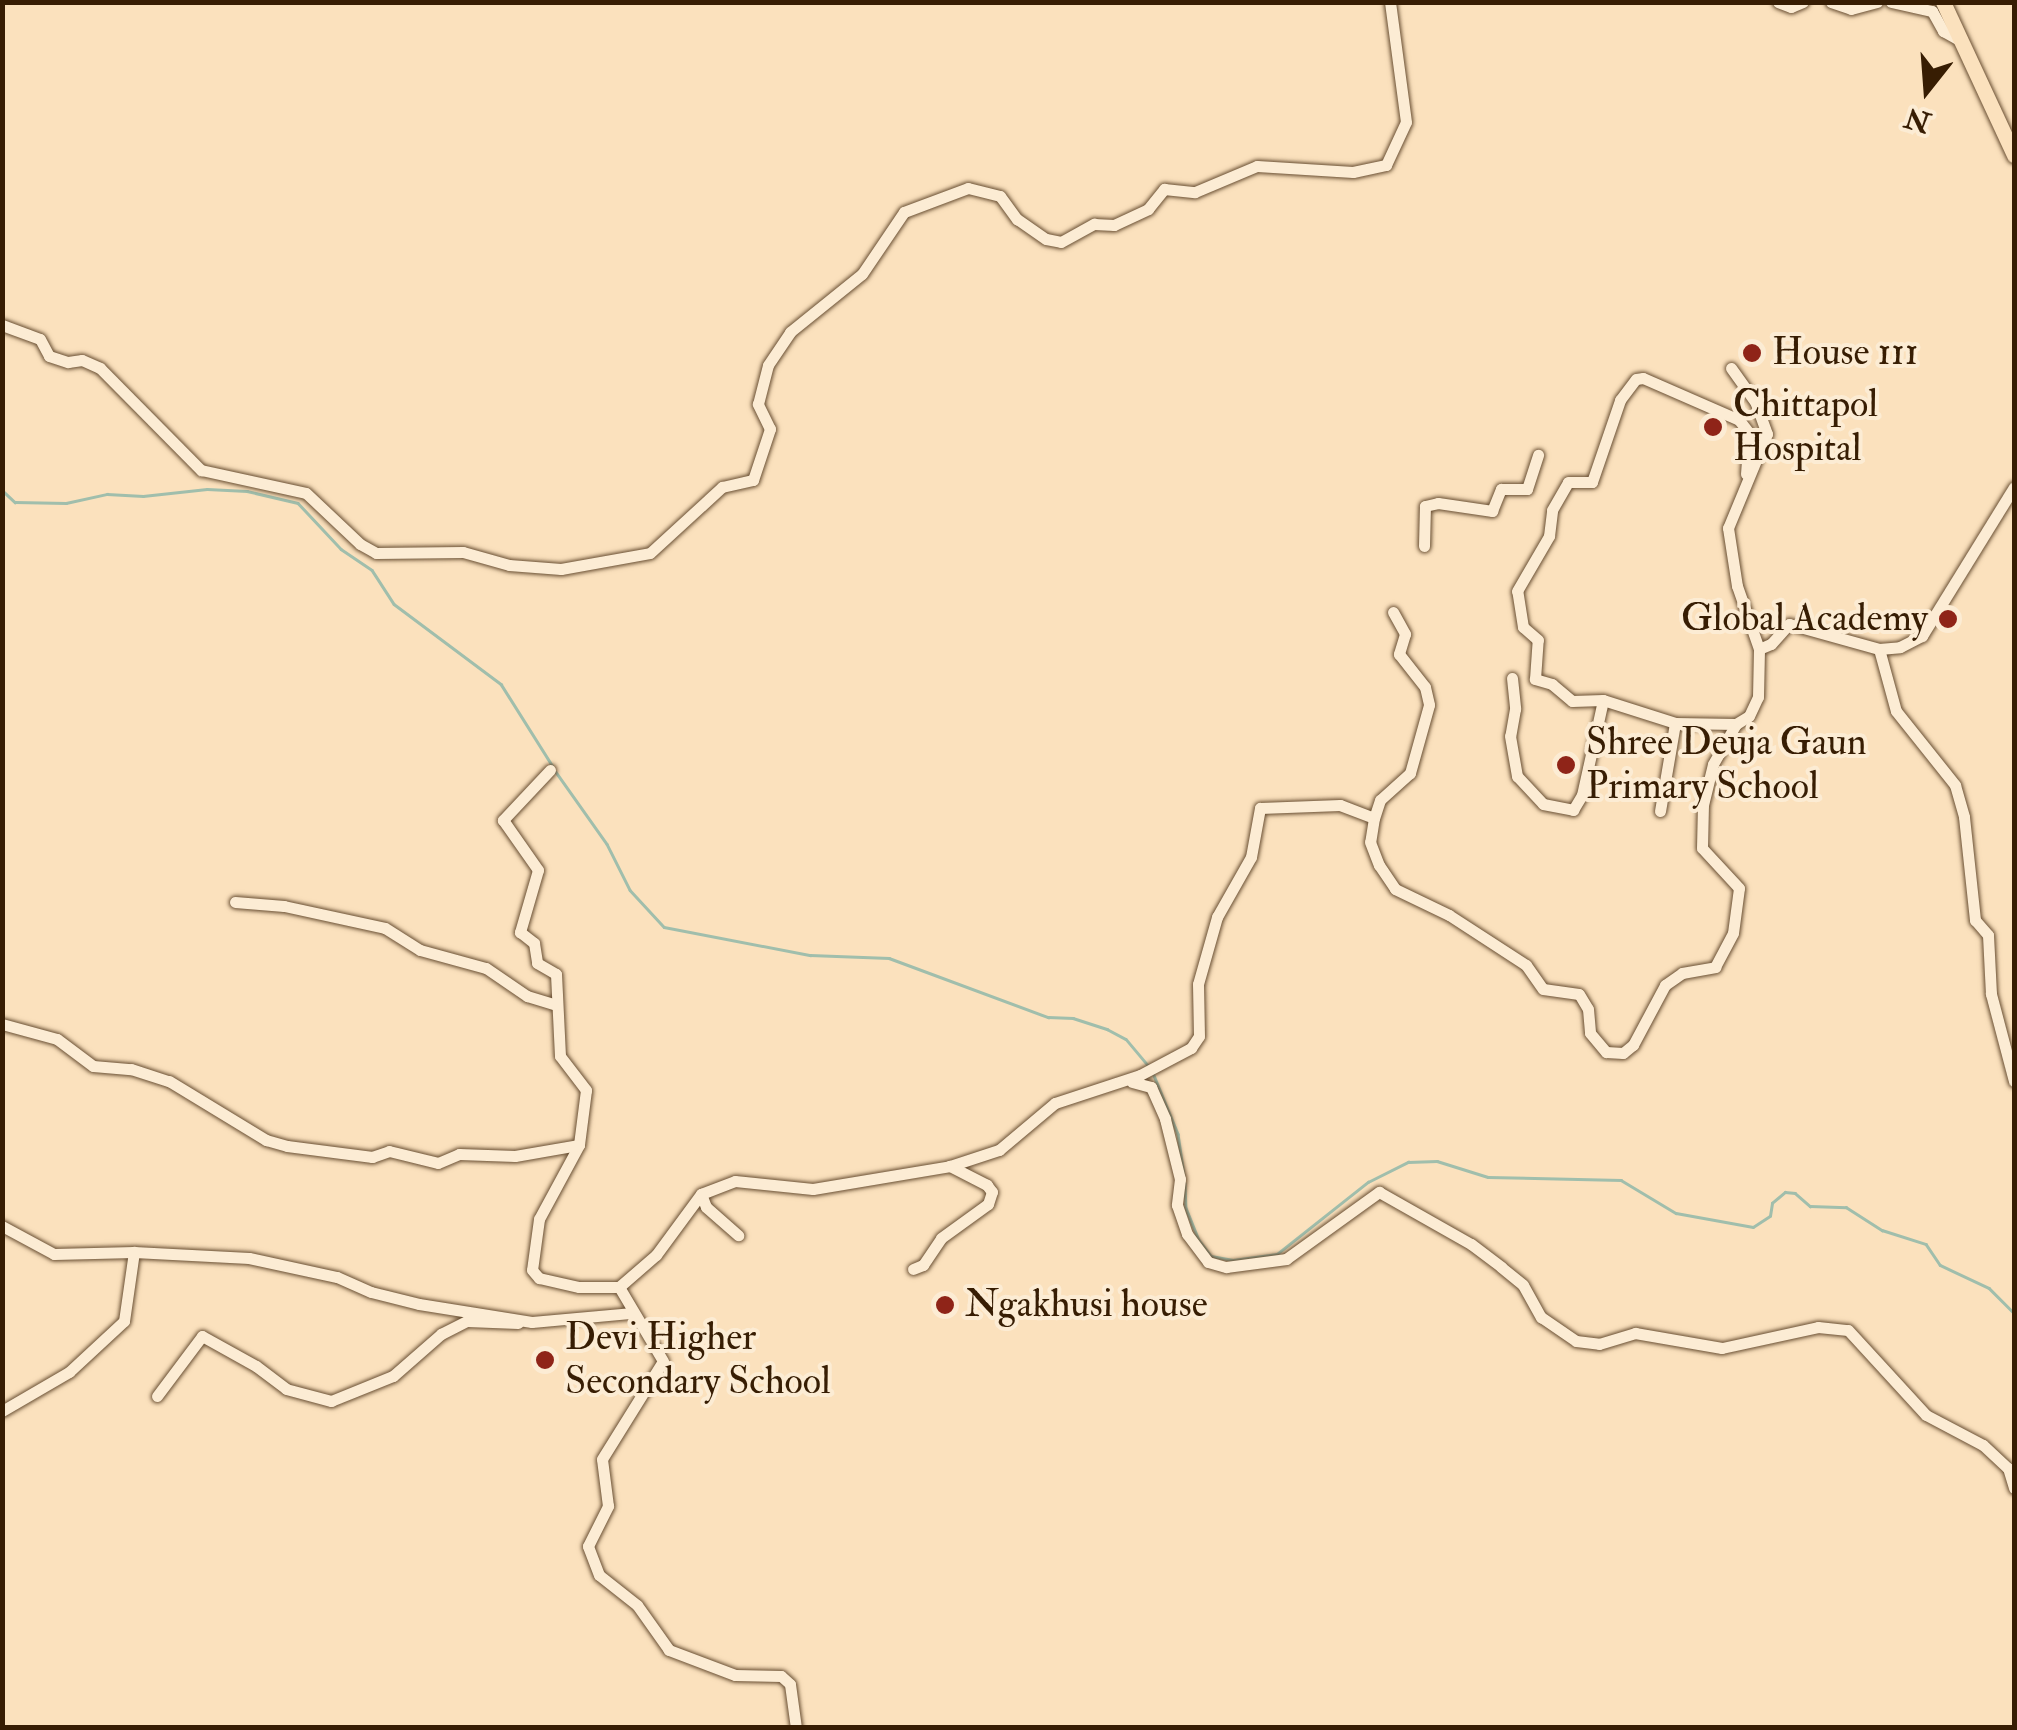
<!DOCTYPE html>
<style>
body{margin:0}
#map{position:relative;width:2017px;height:1730px;overflow:hidden;background:#fbe1bd;font-family:"IM FELL Double Pica",serif}
div>[style]{position:absolute}
[style*='--x']{left:calc(var(--x)*1px);top:calc(var(--y)*1px);width:calc(var(--w)*1px);rotate:calc(var(--a)*1deg)}
.stream>*{height:2.5px;margin:-1.25px;padding:0 1.25px;transform-origin:1.25px;border-radius:1.25px;background:#a0beac}
.roads{filter:drop-shadow(0 0 2px #684e32) drop-shadow(0 0 2px #684e32)}
.minor>*{height:11px;margin:-5.5px;padding:0 5.5px;transform-origin:5.5px;border-radius:5.5px;background:#fcecd4}
.highway>*{height:15px;margin:-7.5px;padding:0 7.5px;transform-origin:7.5px;border-radius:7.5px;background:#fbe1bd}
.dots>*{width:28px;height:28px;translate:-50% -50%;box-sizing:border-box;border:5px solid #fcecd4;border-radius:50%}
span{translate:-50% -50%;white-space:nowrap;text-align:center;line-height:1.15;-webkit-text-stroke:8px #fcecd4;paint-order:stroke}
.poi-label{font-size:38px;color:#371d03}
.left{translate:0 -50%;text-align:left}
.right{translate:-100% -50%;text-align:right}
.frame{position:absolute;inset:0;border:5px solid #371d03;pointer-events:none}
.north{position:absolute;left:1877px;top:40px;width:100px;height:100px;-webkit-text-stroke:8px #fcecd4;paint-order:stroke;rotate:197deg;font-size:28px;font-weight:700;line-height:40px;text-align:center;color:#371d03}
.north::after{content:'';display:block;margin:auto;width:35px;height:45px;background:#371d03;clip-path:polygon(50% 0,100% 100%,50% 72%,0 100%)}
</style>
<div id="map">
<div class="stream">
<div style="--x:2;--y:490;--w:18;--a:43"></div>
<div style="--x:15;--y:502;--w:51;--a:1.1"></div>
<div style="--x:66;--y:503;--w:42;--a:-12.4"></div>
<div style="--x:107;--y:494;--w:36;--a:3"></div>
<div style="--x:143;--y:496;--w:64;--a:-6.2"></div>
<div style="--x:207;--y:489;--w:40;--a:2.9"></div>
<div style="--x:247;--y:491;--w:52;--a:13.2"></div>
<div style="--x:298;--y:503;--w:63;--a:46.9"></div>
<div style="--x:341;--y:549;--w:37;--a:34"></div>
<div style="--x:372;--y:570;--w:40;--a:57.1"></div>
<div style="--x:394;--y:604;--w:134;--a:36.8"></div>
<div style="--x:501;--y:684;--w:96;--a:57.8"></div>
<div style="--x:556;--y:772;--w:88;--a:54.7"></div>
<div style="--x:607;--y:844;--w:51;--a:63.4"></div>
<div style="--x:630;--y:890;--w:50;--a:47.4"></div>
<div style="--x:664;--y:927;--w:149;--a:10.9"></div>
<div style="--x:810;--y:955;--w:79;--a:2.2"></div>
<div style="--x:889;--y:958;--w:170;--a:20.4"></div>
<div style="--x:1048;--y:1017;--w:25;--a:2"></div>
<div style="--x:1073;--y:1018;--w:36;--a:18"></div>
<div style="--x:1107;--y:1029;--w:21;--a:28"></div>
<div style="--x:1126;--y:1039;--w:35;--a:50"></div>
<div style="--x:1153;--y:1073;--w:66;--a:67.7"></div>
<div style="--x:1178;--y:1134;--w:41;--a:81.7"></div>
<div style="--x:1185;--y:1183;--w:25;--a:88"></div>
<div style="--x:1186;--y:1208;--w:35;--a:68"></div>
<div style="--x:1199;--y:1240;--w:20;--a:53"></div>
<div style="--x:1211;--y:1256;--w:22;--a:10"></div>
<div style="--x:1233;--y:1260;--w:44;--a:-7.8"></div>
<div style="--x:1277;--y:1254;--w:116;--a:-38.4"></div>
<div style="--x:1368;--y:1182;--w:45;--a:-26.6"></div>
<div style="--x:1408;--y:1162;--w:29;--a:-2"></div>
<div style="--x:1437;--y:1161;--w:53;--a:17.4"></div>
<div style="--x:1488;--y:1177;--w:133;--a:1.3"></div>
<div style="--x:1621;--y:1180;--w:64;--a:31"></div>
<div style="--x:1676;--y:1213;--w:78;--a:10.3"></div>
<div style="--x:1753;--y:1227;--w:20;--a:-33"></div>
<div style="--x:1770;--y:1216;--w:13;--a:-81"></div>
<div style="--x:1772;--y:1203;--w:17;--a:-40"></div>
<div style="--x:1785;--y:1192;--w:10;--a:6"></div>
<div style="--x:1795;--y:1193;--w:20;--a:41"></div>
<div style="--x:1810;--y:1206;--w:36;--a:2"></div>
<div style="--x:1846;--y:1207;--w:43;--a:32.6"></div>
<div style="--x:1882;--y:1230;--w:46;--a:17.7"></div>
<div style="--x:1926;--y:1244;--w:25;--a:56"></div>
<div style="--x:1940;--y:1265;--w:54;--a:25.1"></div>
<div style="--x:1989;--y:1288;--w:35;--a:45"></div>
</div>
<div class="roads">
<div class="minor">
<div style="--x:1778;--y:2;--w:14;--a:21"></div>
<div style="--x:1791;--y:7;--w:13;--a:-23"></div>
<div style="--x:1831;--y:2;--w:21;--a:19"></div>
<div style="--x:1851;--y:9;--w:27;--a:-15"></div>
<div style="--x:1891;--y:2;--w:42;--a:12.4"></div>
<div style="--x:1932;--y:11;--w:23;--a:61"></div>
<div style="--x:1943;--y:31;--w:21;--a:29"></div>
<div style="--x:2;--y:325;--w:40;--a:20.2"></div>
<div style="--x:40;--y:339;--w:19;--a:62"></div>
<div style="--x:49;--y:356;--w:20;--a:18"></div>
<div style="--x:68;--y:362;--w:14;--a:-8"></div>
<div style="--x:82;--y:360;--w:20;--a:24"></div>
<div style="--x:100;--y:368;--w:144;--a:45.3"></div>
<div style="--x:201;--y:470;--w:107;--a:12.4"></div>
<div style="--x:306;--y:493;--w:74;--a:43.4"></div>
<div style="--x:360;--y:544;--w:18;--a:29"></div>
<div style="--x:376;--y:553;--w:87;--a:-0.7"></div>
<div style="--x:463;--y:552;--w:48;--a:15.8"></div>
<div style="--x:509;--y:565;--w:52;--a:4.4"></div>
<div style="--x:561;--y:569;--w:90;--a:-10.2"></div>
<div style="--x:650;--y:553;--w:98;--a:-42.5"></div>
<div style="--x:722;--y:487;--w:32;--a:-13"></div>
<div style="--x:753;--y:480;--w:54;--a:-71.6"></div>
<div style="--x:770;--y:429;--w:28;--a:-116"></div>
<div style="--x:758;--y:404;--w:40;--a:-75.6"></div>
<div style="--x:768;--y:365;--w:40;--a:-56"></div>
<div style="--x:790;--y:332;--w:92;--a:-38.9"></div>
<div style="--x:862;--y:274;--w:75;--a:-55.9"></div>
<div style="--x:904;--y:212;--w:68;--a:-20.6"></div>
<div style="--x:968;--y:188;--w:33;--a:14"></div>
<div style="--x:1000;--y:196;--w:29;--a:54"></div>
<div style="--x:1017;--y:219;--w:35;--a:35"></div>
<div style="--x:1046;--y:239;--w:15;--a:11"></div>
<div style="--x:1061;--y:242;--w:38;--a:-29"></div>
<div style="--x:1094;--y:224;--w:20;--a:3"></div>
<div style="--x:1114;--y:225;--w:38;--a:-25"></div>
<div style="--x:1148;--y:209;--w:26;--a:-51"></div>
<div style="--x:1164;--y:189;--w:31;--a:6"></div>
<div style="--x:1195;--y:192;--w:67;--a:-22.8"></div>
<div style="--x:1257;--y:166;--w:96;--a:3.6"></div>
<div style="--x:1353;--y:172;--w:34;--a:-12"></div>
<div style="--x:1386;--y:165;--w:47;--a:-65.1"></div>
<div style="--x:1406;--y:122;--w:121;--a:-97.6"></div>
<div style="--x:1424;--y:546;--w:40;--a:-88.6"></div>
<div style="--x:1425;--y:506;--w:13;--a:-13"></div>
<div style="--x:1438;--y:503;--w:55;--a:8.4"></div>
<div style="--x:1492;--y:511;--w:24;--a:-68"></div>
<div style="--x:1501;--y:489;--w:26;--a:0"></div>
<div style="--x:1527;--y:489;--w:36;--a:-72"></div>
<div style="--x:1393;--y:612;--w:25;--a:61"></div>
<div style="--x:1405;--y:634;--w:21;--a:107"></div>
<div style="--x:1399;--y:654;--w:42;--a:51.8"></div>
<div style="--x:1425;--y:687;--w:18;--a:77"></div>
<div style="--x:1429;--y:705;--w:71;--a:105.6"></div>
<div style="--x:1410;--y:773;--w:40;--a:138"></div>
<div style="--x:1380;--y:800;--w:19;--a:108"></div>
<div style="--x:1374;--y:818;--w:24;--a:99"></div>
<div style="--x:1370;--y:842;--w:25;--a:69"></div>
<div style="--x:1379;--y:865;--w:29;--a:56"></div>
<div style="--x:1395;--y:889;--w:60;--a:25.7"></div>
<div style="--x:1449;--y:915;--w:92;--a:33"></div>
<div style="--x:1526;--y:965;--w:29;--a:55"></div>
<div style="--x:1543;--y:989;--w:36;--a:8"></div>
<div style="--x:1579;--y:994;--w:17;--a:59"></div>
<div style="--x:1588;--y:1009;--w:24;--a:85"></div>
<div style="--x:1590;--y:1033;--w:25;--a:50"></div>
<div style="--x:1606;--y:1052;--w:17;--a:3"></div>
<div style="--x:1623;--y:1053;--w:13;--a:-39"></div>
<div style="--x:1633;--y:1045;--w:68;--a:-61.9"></div>
<div style="--x:1665;--y:985;--w:21;--a:-35"></div>
<div style="--x:1682;--y:973;--w:34;--a:-10"></div>
<div style="--x:1715;--y:967;--w:38;--a:-62"></div>
<div style="--x:1733;--y:933;--w:45;--a:-82.4"></div>
<div style="--x:1739;--y:888;--w:54;--a:-132.8"></div>
<div style="--x:1702;--y:848;--w:43;--a:-88.7"></div>
<div style="--x:1703;--y:805;--w:42;--a:-76.3"></div>
<div style="--x:1713;--y:764;--w:46;--a:-60.1"></div>
<div style="--x:1759;--y:649;--w:13;--a:-23"></div>
<div style="--x:1771;--y:644;--w:27;--a:-48"></div>
<div style="--x:1789;--y:624;--w:93;--a:15.5"></div>
<div style="--x:1879;--y:649;--w:21;--a:-5"></div>
<div style="--x:1900;--y:647;--w:25;--a:-27"></div>
<div style="--x:1922;--y:636;--w:175;--a:-58.3"></div>
<div style="--x:1879;--y:649;--w:64;--a:74.7"></div>
<div style="--x:1896;--y:711;--w:95;--a:51.4"></div>
<div style="--x:1955;--y:785;--w:33;--a:74"></div>
<div style="--x:1964;--y:817;--w:104;--a:83.9"></div>
<div style="--x:1975;--y:920;--w:20;--a:49"></div>
<div style="--x:1988;--y:935;--w:59;--a:87.1"></div>
<div style="--x:1991;--y:994;--w:90;--a:75.2"></div>
<div style="--x:1512;--y:678;--w:31;--a:84"></div>
<div style="--x:1515;--y:709;--w:27;--a:100"></div>
<div style="--x:1510;--y:736;--w:41;--a:80.1"></div>
<div style="--x:1517;--y:776;--w:38;--a:47"></div>
<div style="--x:1543;--y:804;--w:31;--a:11"></div>
<div style="--x:1573;--y:810;--w:17;--a:-59"></div>
<div style="--x:1582;--y:795;--w:97;--a:-77.5"></div>
<div style="--x:1603;--y:700;--w:76;--a:17.7"></div>
<div style="--x:1675;--y:723;--w:61;--a:0.9"></div>
<div style="--x:1736;--y:724;--w:15;--a:-32"></div>
<div style="--x:1749;--y:716;--w:21;--a:-65"></div>
<div style="--x:1758;--y:697;--w:48;--a:-88.8"></div>
<div style="--x:1759;--y:649;--w:67;--a:-109.2"></div>
<div style="--x:1737;--y:586;--w:59;--a:-98.8"></div>
<div style="--x:1728;--y:528;--w:102;--a:-67.5"></div>
<div style="--x:1767;--y:434;--w:33;--a:-110"></div>
<div style="--x:1756;--y:403;--w:43;--a:-125.5"></div>
<div style="--x:1603;--y:700;--w:31;--a:178"></div>
<div style="--x:1572;--y:701;--w:26;--a:-140"></div>
<div style="--x:1552;--y:684;--w:18;--a:-164"></div>
<div style="--x:1535;--y:679;--w:39;--a:-86"></div>
<div style="--x:1538;--y:640;--w:20;--a:-139"></div>
<div style="--x:1523;--y:627;--w:36;--a:-99"></div>
<div style="--x:1517;--y:591;--w:64;--a:-59.8"></div>
<div style="--x:1549;--y:536;--w:26;--a:-83"></div>
<div style="--x:1552;--y:510;--w:32;--a:-60"></div>
<div style="--x:1568;--y:482;--w:24;--a:0"></div>
<div style="--x:1592;--y:482;--w:87;--a:-71.1"></div>
<div style="--x:1620;--y:400;--w:26;--a:-53"></div>
<div style="--x:1636;--y:379;--w:7;--a:-8"></div>
<div style="--x:1643;--y:378;--w:105;--a:23.6"></div>
<div style="--x:1739;--y:420;--w:16;--a:52"></div>
<div style="--x:1749;--y:433;--w:41;--a:94.2"></div>
<div style="--x:550;--y:770;--w:69;--a:133.2"></div>
<div style="--x:503;--y:820;--w:61;--a:55"></div>
<div style="--x:538;--y:870;--w:65;--a:106.2"></div>
<div style="--x:520;--y:932;--w:18;--a:38"></div>
<div style="--x:534;--y:943;--w:20;--a:81"></div>
<div style="--x:537;--y:963;--w:22;--a:30"></div>
<div style="--x:556;--y:974;--w:82;--a:87.2"></div>
<div style="--x:560;--y:1056;--w:43;--a:52.6"></div>
<div style="--x:586;--y:1090;--w:55;--a:97.3"></div>
<div style="--x:579;--y:1145;--w:84;--a:118.4"></div>
<div style="--x:539;--y:1219;--w:51;--a:97.8"></div>
<div style="--x:532;--y:1270;--w:11;--a:49"></div>
<div style="--x:539;--y:1278;--w:41;--a:12.7"></div>
<div style="--x:579;--y:1287;--w:40;--a:0"></div>
<div style="--x:1660;--y:811;--w:89;--a:-80.3"></div>
<div style="--x:235;--y:902;--w:49;--a:4.7"></div>
<div style="--x:284;--y:906;--w:103;--a:12.3"></div>
<div style="--x:385;--y:928;--w:41;--a:32.2"></div>
<div style="--x:420;--y:950;--w:68;--a:15.3"></div>
<div style="--x:486;--y:968;--w:50;--a:34.3"></div>
<div style="--x:527;--y:996;--w:30;--a:17"></div>
<div style="--x:2;--y:1024;--w:57;--a:15.3"></div>
<div style="--x:57;--y:1039;--w:45;--a:36.9"></div>
<div style="--x:93;--y:1066;--w:38;--a:5"></div>
<div style="--x:131;--y:1069;--w:40;--a:18"></div>
<div style="--x:169;--y:1081;--w:114;--a:31.3"></div>
<div style="--x:266;--y:1140;--w:22;--a:16"></div>
<div style="--x:287;--y:1146;--w:86;--a:7.4"></div>
<div style="--x:372;--y:1157;--w:18;--a:-19"></div>
<div style="--x:389;--y:1151;--w:50;--a:13.8"></div>
<div style="--x:438;--y:1163;--w:23;--a:-23"></div>
<div style="--x:459;--y:1154;--w:56;--a:2"></div>
<div style="--x:515;--y:1156;--w:65;--a:-9.8"></div>
<div style="--x:1132;--y:1082;--w:20;--a:15"></div>
<div style="--x:1151;--y:1087;--w:35;--a:66"></div>
<div style="--x:1165;--y:1119;--w:62;--a:76"></div>
<div style="--x:1180;--y:1179;--w:26;--a:97"></div>
<div style="--x:1177;--y:1205;--w:31;--a:71"></div>
<div style="--x:1187;--y:1234;--w:35;--a:53"></div>
<div style="--x:1208;--y:1262;--w:19;--a:16"></div>
<div style="--x:1226;--y:1267;--w:61;--a:-7.6"></div>
<div style="--x:1286;--y:1259;--w:115;--a:-35.8"></div>
<div style="--x:1379;--y:1192;--w:106;--a:29.5"></div>
<div style="--x:1471;--y:1244;--w:38;--a:37"></div>
<div style="--x:1501;--y:1267;--w:28;--a:39"></div>
<div style="--x:1523;--y:1285;--w:37;--a:61"></div>
<div style="--x:1541;--y:1317;--w:42;--a:34.4"></div>
<div style="--x:1576;--y:1341;--w:23;--a:7"></div>
<div style="--x:1599;--y:1344;--w:38;--a:-17"></div>
<div style="--x:1635;--y:1333;--w:88;--a:9.8"></div>
<div style="--x:1722;--y:1348;--w:98;--a:-12.3"></div>
<div style="--x:1818;--y:1327;--w:30;--a:6"></div>
<div style="--x:1848;--y:1330;--w:115;--a:47.5"></div>
<div style="--x:1926;--y:1415;--w:64;--a:27.8"></div>
<div style="--x:1983;--y:1445;--w:34;--a:43"></div>
<div style="--x:2008;--y:1468;--w:21;--a:73"></div>
<div style="--x:701;--y:1194;--w:14;--a:69"></div>
<div style="--x:706;--y:1207;--w:43;--a:41.2"></div>
<div style="--x:2;--y:1226;--w:59;--a:28.3"></div>
<div style="--x:54;--y:1254;--w:80;--a:-1.4"></div>
<div style="--x:134;--y:1252;--w:115;--a:3"></div>
<div style="--x:249;--y:1258;--w:90;--a:12.2"></div>
<div style="--x:337;--y:1277;--w:37;--a:24"></div>
<div style="--x:371;--y:1292;--w:49;--a:14"></div>
<div style="--x:419;--y:1304;--w:114;--a:9.1"></div>
<div style="--x:532;--y:1322;--w:98;--a:-5.2"></div>
<div style="--x:913;--y:1269;--w:11;--a:-22"></div>
<div style="--x:923;--y:1265;--w:32;--a:-56"></div>
<div style="--x:941;--y:1238;--w:58;--a:-35.9"></div>
<div style="--x:988;--y:1204;--w:13;--a:-72"></div>
<div style="--x:992;--y:1192;--w:9;--a:-126"></div>
<div style="--x:987;--y:1185;--w:42;--a:-152.8"></div>
<div style="--x:157;--y:1396;--w:75;--a:-53.1"></div>
<div style="--x:202;--y:1336;--w:62;--a:29.1"></div>
<div style="--x:256;--y:1366;--w:38;--a:37"></div>
<div style="--x:286;--y:1389;--w:47;--a:14.9"></div>
<div style="--x:331;--y:1401;--w:67;--a:-22"></div>
<div style="--x:393;--y:1376;--w:64;--a:-41.2"></div>
<div style="--x:441;--y:1334;--w:29;--a:-27"></div>
<div style="--x:467;--y:1321;--w:51;--a:2.2"></div>
<div style="--x:2;--y:1411;--w:78;--a:-30.2"></div>
<div style="--x:69;--y:1372;--w:75;--a:-42.8"></div>
<div style="--x:124;--y:1321;--w:70;--a:-81.8"></div>
<div style="--x:796;--y:1728;--w:44;--a:-97.8"></div>
<div style="--x:790;--y:1684;--w:12;--a:-138"></div>
<div style="--x:781;--y:1676;--w:46;--a:-178.8"></div>
<div style="--x:735;--y:1675;--w:71;--a:-159.3"></div>
<div style="--x:669;--y:1650;--w:55;--a:-125.4"></div>
<div style="--x:637;--y:1605;--w:48;--a:-141.7"></div>
<div style="--x:599;--y:1575;--w:31;--a:-111"></div>
<div style="--x:588;--y:1546;--w:45;--a:-63.4"></div>
<div style="--x:608;--y:1506;--w:47;--a:-97.3"></div>
<div style="--x:602;--y:1459;--w:115;--a:-58.1"></div>
<div style="--x:663;--y:1361;--w:86;--a:-120.7"></div>
<div style="--x:619;--y:1287;--w:49;--a:-40.9"></div>
<div style="--x:656;--y:1255;--w:76;--a:-53.6"></div>
<div style="--x:701;--y:1194;--w:36;--a:-21"></div>
<div style="--x:735;--y:1181;--w:78;--a:5.9"></div>
<div style="--x:813;--y:1189;--w:139;--a:-9.5"></div>
<div style="--x:950;--y:1166;--w:52;--a:-18.1"></div>
<div style="--x:999;--y:1150;--w:73;--a:-40"></div>
<div style="--x:1055;--y:1103;--w:89;--a:-18.2"></div>
<div style="--x:1140;--y:1075;--w:58;--a:-27.9"></div>
<div style="--x:1191;--y:1048;--w:14;--a:-56"></div>
<div style="--x:1199;--y:1036;--w:52;--a:-91.1"></div>
<div style="--x:1198;--y:984;--w:70;--a:-74.2"></div>
<div style="--x:1217;--y:917;--w:69;--a:-60.5"></div>
<div style="--x:1251;--y:857;--w:50;--a:-79.6"></div>
<div style="--x:1260;--y:808;--w:80;--a:-2.1"></div>
<div style="--x:1340;--y:805;--w:36;--a:21"></div>
</div>
<div class="highway">
<div style="--x:1943;--y:2;--w:169;--a:65.1"></div>
</div>
</div>
<div class="dots">
<div style="left:1752px;top:353px;background:#8f2418"></div>
<div style="left:1713px;top:427px;background:#8f2418"></div>
<div style="left:1948px;top:619px;background:#8f2418"></div>
<div style="left:1566px;top:765px;background:#8f2418"></div>
<div style="left:945px;top:1305px;background:#8f2418"></div>
<div style="left:545px;top:1360px;background:#8f2418"></div>
</div>
<div class="poi-label">
<span class="left" style="left:1772px;top:353px">House 111</span>
<span class="left" style="left:1733px;top:427px">Chittapol<br>Hospital</span>
<span class="right" style="left:1928px;top:619px">Global Academy</span>
<span class="left" style="left:1586px;top:765px">Shree Deuja Gaun<br>Primary School</span>
<span class="left" style="left:965px;top:1305px">Ngakhusi house</span>
<span class="left" style="left:565px;top:1360px">Devi Higher<br>Secondary School</span>
</div>
<div class="frame"></div>
<div class="north">N</div>
</div>
